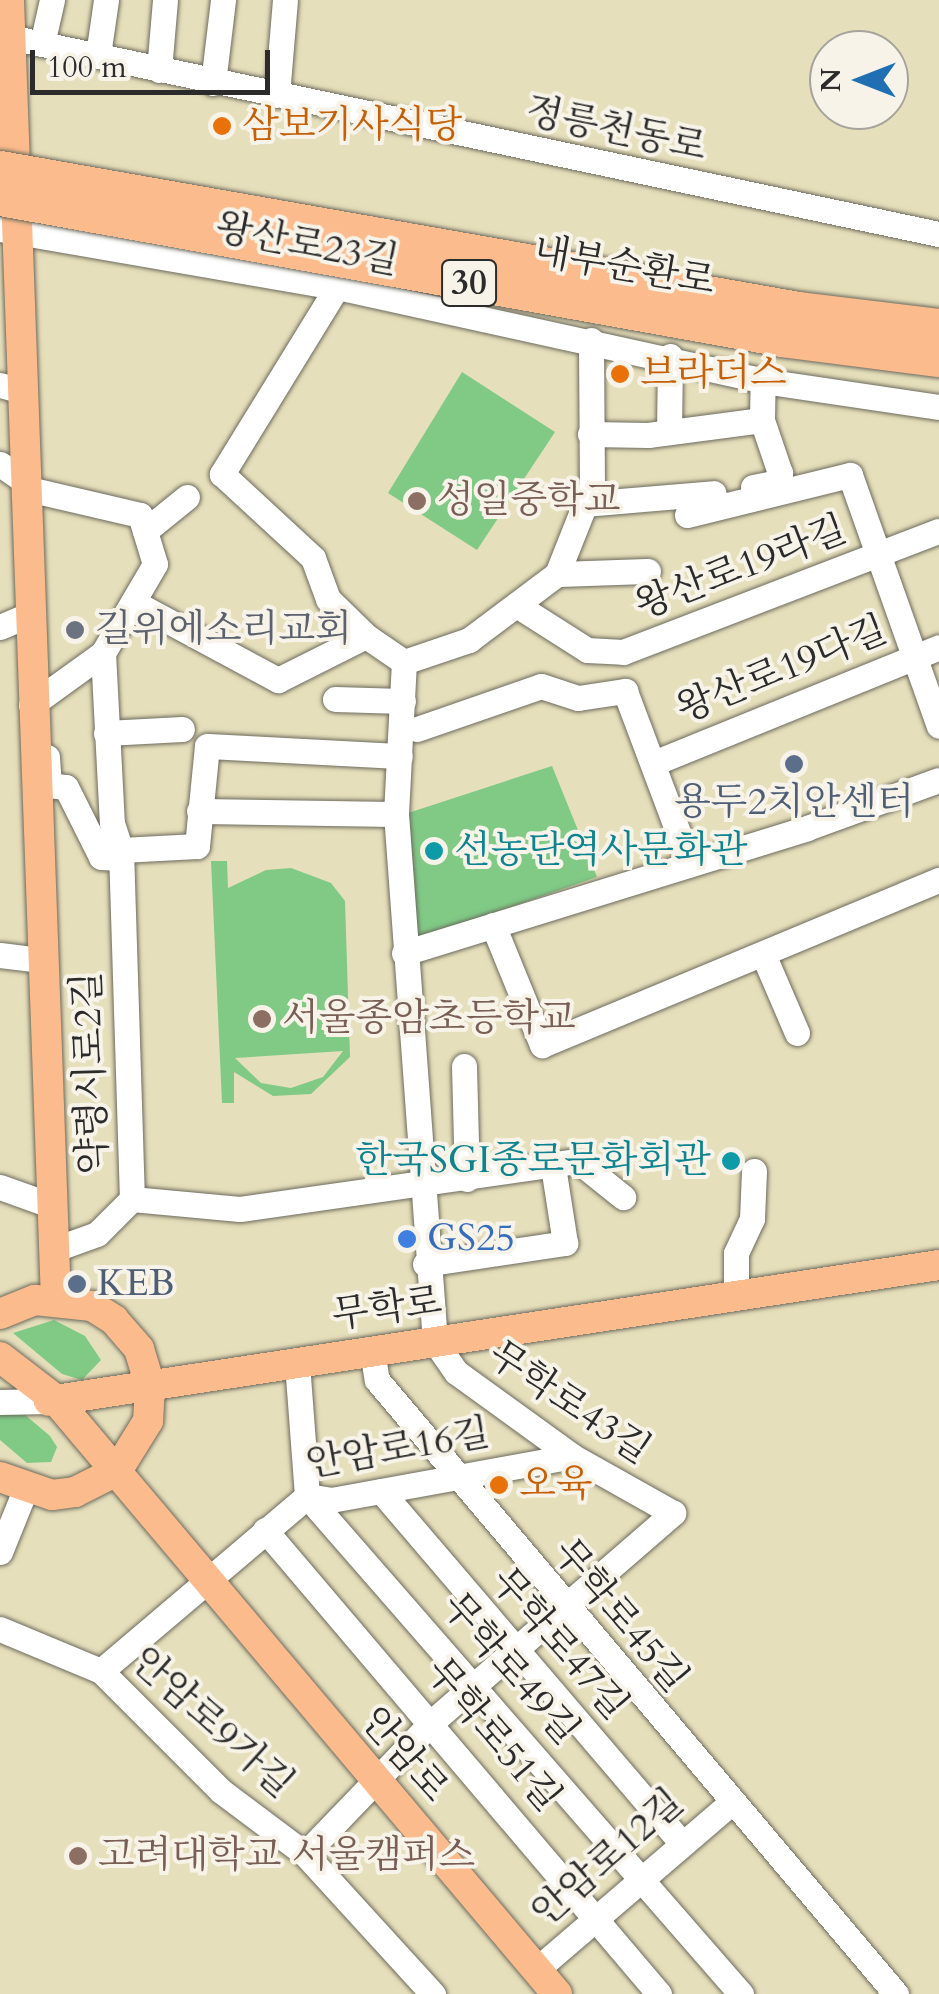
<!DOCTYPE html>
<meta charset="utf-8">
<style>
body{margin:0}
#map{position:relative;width:939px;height:1994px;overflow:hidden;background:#e6dfbb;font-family:Cardo,"Noto Serif KR",serif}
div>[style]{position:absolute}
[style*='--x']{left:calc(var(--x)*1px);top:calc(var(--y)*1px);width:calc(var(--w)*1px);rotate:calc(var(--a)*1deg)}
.green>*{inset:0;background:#80ca86}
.roads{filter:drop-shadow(0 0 2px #6c6a5d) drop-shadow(0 0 2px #6c6a5d)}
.minor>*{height:25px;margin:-12.5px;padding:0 12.5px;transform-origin:12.5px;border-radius:12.5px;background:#fff}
.major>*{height:30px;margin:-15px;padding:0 15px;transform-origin:15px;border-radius:15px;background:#fbbb8d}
.bridges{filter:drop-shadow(0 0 2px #6c6a5d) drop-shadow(0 0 2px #6c6a5d)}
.highway-bridge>*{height:35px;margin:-17.5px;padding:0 17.5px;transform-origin:17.5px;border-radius:17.5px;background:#fbbb8d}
.dots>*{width:28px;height:28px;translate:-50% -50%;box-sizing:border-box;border:5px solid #f7f3e8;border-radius:50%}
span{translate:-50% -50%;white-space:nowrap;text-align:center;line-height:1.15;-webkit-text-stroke:8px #f7f3e8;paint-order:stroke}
.shield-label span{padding:2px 8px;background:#f7f3e8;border:2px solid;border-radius:8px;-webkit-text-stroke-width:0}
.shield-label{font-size:35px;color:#2b2b2b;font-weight:700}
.food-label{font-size:38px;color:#c56008}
.left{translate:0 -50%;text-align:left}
.street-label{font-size:38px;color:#2b2b2b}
.education-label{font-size:38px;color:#785e54}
.worship-label{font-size:38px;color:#5b616d}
.service-label{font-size:38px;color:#4e5e75}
.culture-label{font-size:38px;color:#0d838f}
.right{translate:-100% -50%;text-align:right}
.shop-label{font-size:38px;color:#366cbe}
.north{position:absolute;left:809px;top:30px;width:100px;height:100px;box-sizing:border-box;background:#f7f3e8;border:2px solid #a5a39c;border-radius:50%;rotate:270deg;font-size:28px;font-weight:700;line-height:40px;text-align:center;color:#2b2b2b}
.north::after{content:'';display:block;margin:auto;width:35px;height:45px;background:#1f6fb2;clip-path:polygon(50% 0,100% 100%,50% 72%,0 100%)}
.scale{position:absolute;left:30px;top:50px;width:240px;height:45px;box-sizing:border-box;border:5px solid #2b2b2b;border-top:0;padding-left:12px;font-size:30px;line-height:35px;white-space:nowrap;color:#2b2b2b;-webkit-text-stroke:8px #f7f3e8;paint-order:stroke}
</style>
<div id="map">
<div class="green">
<div style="clip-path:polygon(462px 372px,555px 432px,477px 550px,388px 493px)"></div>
<div style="clip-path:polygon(552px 766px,597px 877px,410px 942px,402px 815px)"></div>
<div style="clip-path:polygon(evenodd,211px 861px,227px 861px,228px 888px,266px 870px,291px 868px,331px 883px,345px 901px,350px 1057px,311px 1094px,273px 1096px,234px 1072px,234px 1103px,222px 1103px,211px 861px,343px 1051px,323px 1077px,291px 1088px,261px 1083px,235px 1058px,343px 1051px)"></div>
<div style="clip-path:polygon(54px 1320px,85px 1336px,101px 1360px,82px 1380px,62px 1374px,13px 1333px)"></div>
<div style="clip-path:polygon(0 1406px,17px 1408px,50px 1436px,57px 1447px,51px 1462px,27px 1463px,0 1440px)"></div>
</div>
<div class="roads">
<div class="minor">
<div style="--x:0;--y:35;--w:960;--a:11.97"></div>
<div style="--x:42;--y:44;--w:45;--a:-77.2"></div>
<div style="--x:98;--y:55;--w:56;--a:-81.7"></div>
<div style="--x:159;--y:70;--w:70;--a:-85.1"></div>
<div style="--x:213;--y:83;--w:84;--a:-83.1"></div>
<div style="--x:277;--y:95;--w:95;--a:-85.2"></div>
<div style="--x:0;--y:229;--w:342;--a:9.8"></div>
<div style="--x:337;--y:287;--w:436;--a:12.4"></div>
<div style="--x:763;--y:381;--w:178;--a:8.4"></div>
<div style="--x:337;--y:287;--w:220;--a:121.6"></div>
<div style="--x:222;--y:474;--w:124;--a:42.7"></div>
<div style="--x:313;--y:558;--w:44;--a:69.9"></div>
<div style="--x:328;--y:599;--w:53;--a:44.2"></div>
<div style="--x:0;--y:385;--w:23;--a:15"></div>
<div style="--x:669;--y:432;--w:76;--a:-89.2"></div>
<div style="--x:590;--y:434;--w:58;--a:1"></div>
<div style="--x:648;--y:435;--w:115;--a:-7.5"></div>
<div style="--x:0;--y:464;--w:29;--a:35"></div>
<div style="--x:753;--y:487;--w:21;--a:-11"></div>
<div style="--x:774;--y:483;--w:12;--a:-59"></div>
<div style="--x:780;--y:473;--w:56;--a:-108.8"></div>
<div style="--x:762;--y:420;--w:39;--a:-89"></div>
<div style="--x:24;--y:488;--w:119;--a:13.1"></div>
<div style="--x:140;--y:515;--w:51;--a:73"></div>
<div style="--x:155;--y:564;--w:103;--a:120.3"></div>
<div style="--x:103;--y:653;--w:170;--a:87"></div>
<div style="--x:112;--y:823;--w:28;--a:72"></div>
<div style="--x:121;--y:850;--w:349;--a:88.2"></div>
<div style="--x:132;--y:1199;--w:49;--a:135"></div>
<div style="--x:97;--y:1234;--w:45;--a:160.3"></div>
<div style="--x:584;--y:504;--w:130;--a:-4.8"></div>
<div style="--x:687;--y:515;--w:168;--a:-13.8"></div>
<div style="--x:850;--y:475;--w:266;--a:70.5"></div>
<div style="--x:145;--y:531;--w:54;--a:-39"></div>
<div style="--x:557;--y:574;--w:91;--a:-1.9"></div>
<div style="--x:133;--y:602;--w:165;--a:28.3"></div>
<div style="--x:278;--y:680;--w:98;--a:-26.6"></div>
<div style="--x:366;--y:636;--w:46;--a:34.4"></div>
<div style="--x:404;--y:662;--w:69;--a:-18.7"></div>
<div style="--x:469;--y:640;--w:110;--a:-36.9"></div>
<div style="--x:557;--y:574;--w:95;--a:-68.3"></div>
<div style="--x:592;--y:486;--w:146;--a:-90.4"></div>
<div style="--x:518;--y:606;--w:82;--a:32.5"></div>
<div style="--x:587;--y:650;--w:36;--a:3"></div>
<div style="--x:623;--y:652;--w:338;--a:-21"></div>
<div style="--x:0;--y:627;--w:30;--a:-23"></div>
<div style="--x:335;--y:699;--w:68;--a:1.7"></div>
<div style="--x:31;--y:705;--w:89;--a:-35.8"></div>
<div style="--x:417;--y:729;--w:131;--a:-19.1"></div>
<div style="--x:541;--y:686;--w:39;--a:18"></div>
<div style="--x:578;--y:698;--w:48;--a:-8.5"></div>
<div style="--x:625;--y:691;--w:185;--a:69.4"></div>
<div style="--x:106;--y:733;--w:76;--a:-3"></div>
<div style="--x:47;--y:757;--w:28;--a:86"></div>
<div style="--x:49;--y:785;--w:17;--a:7"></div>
<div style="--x:66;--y:787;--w:78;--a:63.4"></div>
<div style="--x:101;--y:857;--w:20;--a:3"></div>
<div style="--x:654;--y:763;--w:308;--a:-22.1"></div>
<div style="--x:199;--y:811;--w:197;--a:0.9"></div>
<div style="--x:121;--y:850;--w:76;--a:-3"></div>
<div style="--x:197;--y:846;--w:100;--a:-84.3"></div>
<div style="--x:207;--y:746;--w:193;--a:3"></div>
<div style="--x:493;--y:925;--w:130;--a:67.8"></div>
<div style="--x:542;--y:1045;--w:430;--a:-22.6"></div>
<div style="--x:404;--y:953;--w:422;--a:-17.2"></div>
<div style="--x:807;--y:828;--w:140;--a:-20"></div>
<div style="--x:763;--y:954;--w:86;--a:66.7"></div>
<div style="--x:0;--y:955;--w:40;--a:7.1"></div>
<div style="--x:464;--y:1066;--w:113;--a:88.5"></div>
<div style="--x:0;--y:1187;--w:56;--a:19.7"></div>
<div style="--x:132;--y:1199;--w:108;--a:5.3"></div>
<div style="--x:240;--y:1209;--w:341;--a:-8.1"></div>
<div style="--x:578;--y:1161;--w:58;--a:38.7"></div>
<div style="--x:425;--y:1264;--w:142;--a:-8.5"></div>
<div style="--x:565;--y:1243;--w:78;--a:-98.9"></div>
<div style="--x:736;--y:1296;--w:43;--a:-90"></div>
<div style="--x:736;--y:1253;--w:38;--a:-65"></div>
<div style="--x:752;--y:1219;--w:48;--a:-87.6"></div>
<div style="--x:372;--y:1350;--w:30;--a:81"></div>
<div style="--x:377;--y:1380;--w:804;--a:49.79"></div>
<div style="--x:297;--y:1363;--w:133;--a:85.7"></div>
<div style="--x:307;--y:1496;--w:661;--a:48.93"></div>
<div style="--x:0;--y:1402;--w:49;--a:-1.2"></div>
<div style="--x:381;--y:1491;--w:464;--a:49.5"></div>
<div style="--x:265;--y:1530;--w:609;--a:49.66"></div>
<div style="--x:0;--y:1552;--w:67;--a:-68"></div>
<div style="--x:0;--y:1629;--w:109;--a:22.6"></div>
<div style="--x:101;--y:1671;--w:170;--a:45"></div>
<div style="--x:221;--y:1791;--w:105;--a:36.9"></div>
<div style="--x:305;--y:1854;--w:190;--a:47.6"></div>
<div style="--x:101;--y:1671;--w:270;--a:-40.3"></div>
<div style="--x:307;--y:1496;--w:24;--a:9"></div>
<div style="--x:331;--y:1500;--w:245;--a:-10.3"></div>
<div style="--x:305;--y:1854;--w:185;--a:-46.1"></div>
<div style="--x:433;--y:1721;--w:318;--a:-40.9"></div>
<div style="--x:673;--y:1513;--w:116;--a:-150.6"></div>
<div style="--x:572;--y:1456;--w:143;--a:-144.1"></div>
<div style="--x:456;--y:1372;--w:37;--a:-125"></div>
<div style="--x:435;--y:1342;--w:529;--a:-94.22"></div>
<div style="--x:396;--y:814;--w:152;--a:-87"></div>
<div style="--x:536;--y:1970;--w:255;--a:-40.6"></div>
</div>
<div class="major">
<div style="--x:9;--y:0;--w:1299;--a:87.93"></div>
<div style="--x:0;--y:1314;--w:38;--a:-22"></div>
<div style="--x:35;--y:1300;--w:57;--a:6"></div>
<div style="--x:92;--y:1306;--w:26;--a:32"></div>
<div style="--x:114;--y:1320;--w:38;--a:49"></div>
<div style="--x:139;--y:1349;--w:38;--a:73"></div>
<div style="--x:150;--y:1385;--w:36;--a:93"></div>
<div style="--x:148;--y:1421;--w:59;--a:121.8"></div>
<div style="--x:0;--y:1357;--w:71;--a:37.5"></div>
<div style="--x:56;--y:1400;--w:777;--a:49.85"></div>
<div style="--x:49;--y:1401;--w:900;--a:-8.69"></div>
<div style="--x:0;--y:1477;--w:55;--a:19.1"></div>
<div style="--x:52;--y:1495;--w:23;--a:-7"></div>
<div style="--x:75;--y:1492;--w:42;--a:-26.6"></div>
</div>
</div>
<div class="bridges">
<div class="highway-bridge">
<div style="--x:0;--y:168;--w:810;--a:10.02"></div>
<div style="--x:798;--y:309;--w:142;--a:6.9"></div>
<div style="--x:0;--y:198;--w:795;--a:10.22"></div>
<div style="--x:782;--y:339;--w:158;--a:7.3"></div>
</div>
</div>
<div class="dots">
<div style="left:222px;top:126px;background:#e8710a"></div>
<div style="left:620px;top:374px;background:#e8710a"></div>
<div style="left:417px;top:501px;background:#8d6e63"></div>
<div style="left:75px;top:630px;background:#6b7280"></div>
<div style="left:794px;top:764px;background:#5c6f8a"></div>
<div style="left:434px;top:851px;background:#0f9aa8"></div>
<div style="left:262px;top:1019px;background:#8d6e63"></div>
<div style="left:731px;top:1161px;background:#0f9aa8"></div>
<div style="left:407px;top:1239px;background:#3f7fe0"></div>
<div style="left:77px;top:1284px;background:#5c6f8a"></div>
<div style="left:499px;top:1485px;background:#e8710a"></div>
<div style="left:78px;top:1856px;background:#8d6e63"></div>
</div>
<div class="shield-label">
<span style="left:469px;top:283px">30</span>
</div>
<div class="food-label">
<span class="left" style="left:242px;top:126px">삼보기사식당</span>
<span class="left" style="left:640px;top:374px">브라더스</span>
<span class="left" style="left:519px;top:1485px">오육</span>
</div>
<div class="street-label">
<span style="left:616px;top:130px;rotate:12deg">정릉천동로</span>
<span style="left:307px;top:245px;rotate:11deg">왕산로23길</span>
<span style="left:624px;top:267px;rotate:10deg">내부순환로</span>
<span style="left:741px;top:568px;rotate:-21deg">왕산로19라길</span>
<span style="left:782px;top:670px;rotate:-22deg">왕산로19다길</span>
<span style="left:91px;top:1073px;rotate:-92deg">약령시로2길</span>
<span style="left:387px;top:1309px;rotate:-8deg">무학로</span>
<span style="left:569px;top:1403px;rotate:34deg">무학로43길</span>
<span style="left:398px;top:1449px;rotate:-10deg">안암로16길</span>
<span style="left:620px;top:1616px;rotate:50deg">무학로45길</span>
<span style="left:559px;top:1644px;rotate:49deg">무학로47길</span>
<span style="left:510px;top:1669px;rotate:49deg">무학로49길</span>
<span style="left:212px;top:1723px;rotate:42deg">안암로9가길</span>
<span style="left:493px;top:1735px;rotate:50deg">무학로51길</span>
<span style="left:404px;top:1755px;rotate:49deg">안암로</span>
<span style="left:608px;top:1858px;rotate:-41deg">안암로12길</span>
</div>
<div class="education-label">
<span class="left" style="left:437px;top:501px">성일중학교</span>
<span class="left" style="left:282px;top:1019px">서울종암초등학교</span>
<span class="left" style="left:98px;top:1856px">고려대학교 서울캠퍼스</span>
</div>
<div class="worship-label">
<span class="left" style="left:95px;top:630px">길위에소리교회</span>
</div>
<div class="service-label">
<span style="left:794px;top:803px">용두2치안센터</span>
<span class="left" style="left:97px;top:1284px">KEB</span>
</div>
<div class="culture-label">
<span class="left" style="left:454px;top:851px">선농단역사문화관</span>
<span class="right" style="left:711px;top:1161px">한국SGI종로문화회관</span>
</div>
<div class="shop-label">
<span class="left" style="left:427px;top:1239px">GS25</span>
</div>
<div class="north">N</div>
<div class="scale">100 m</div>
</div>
